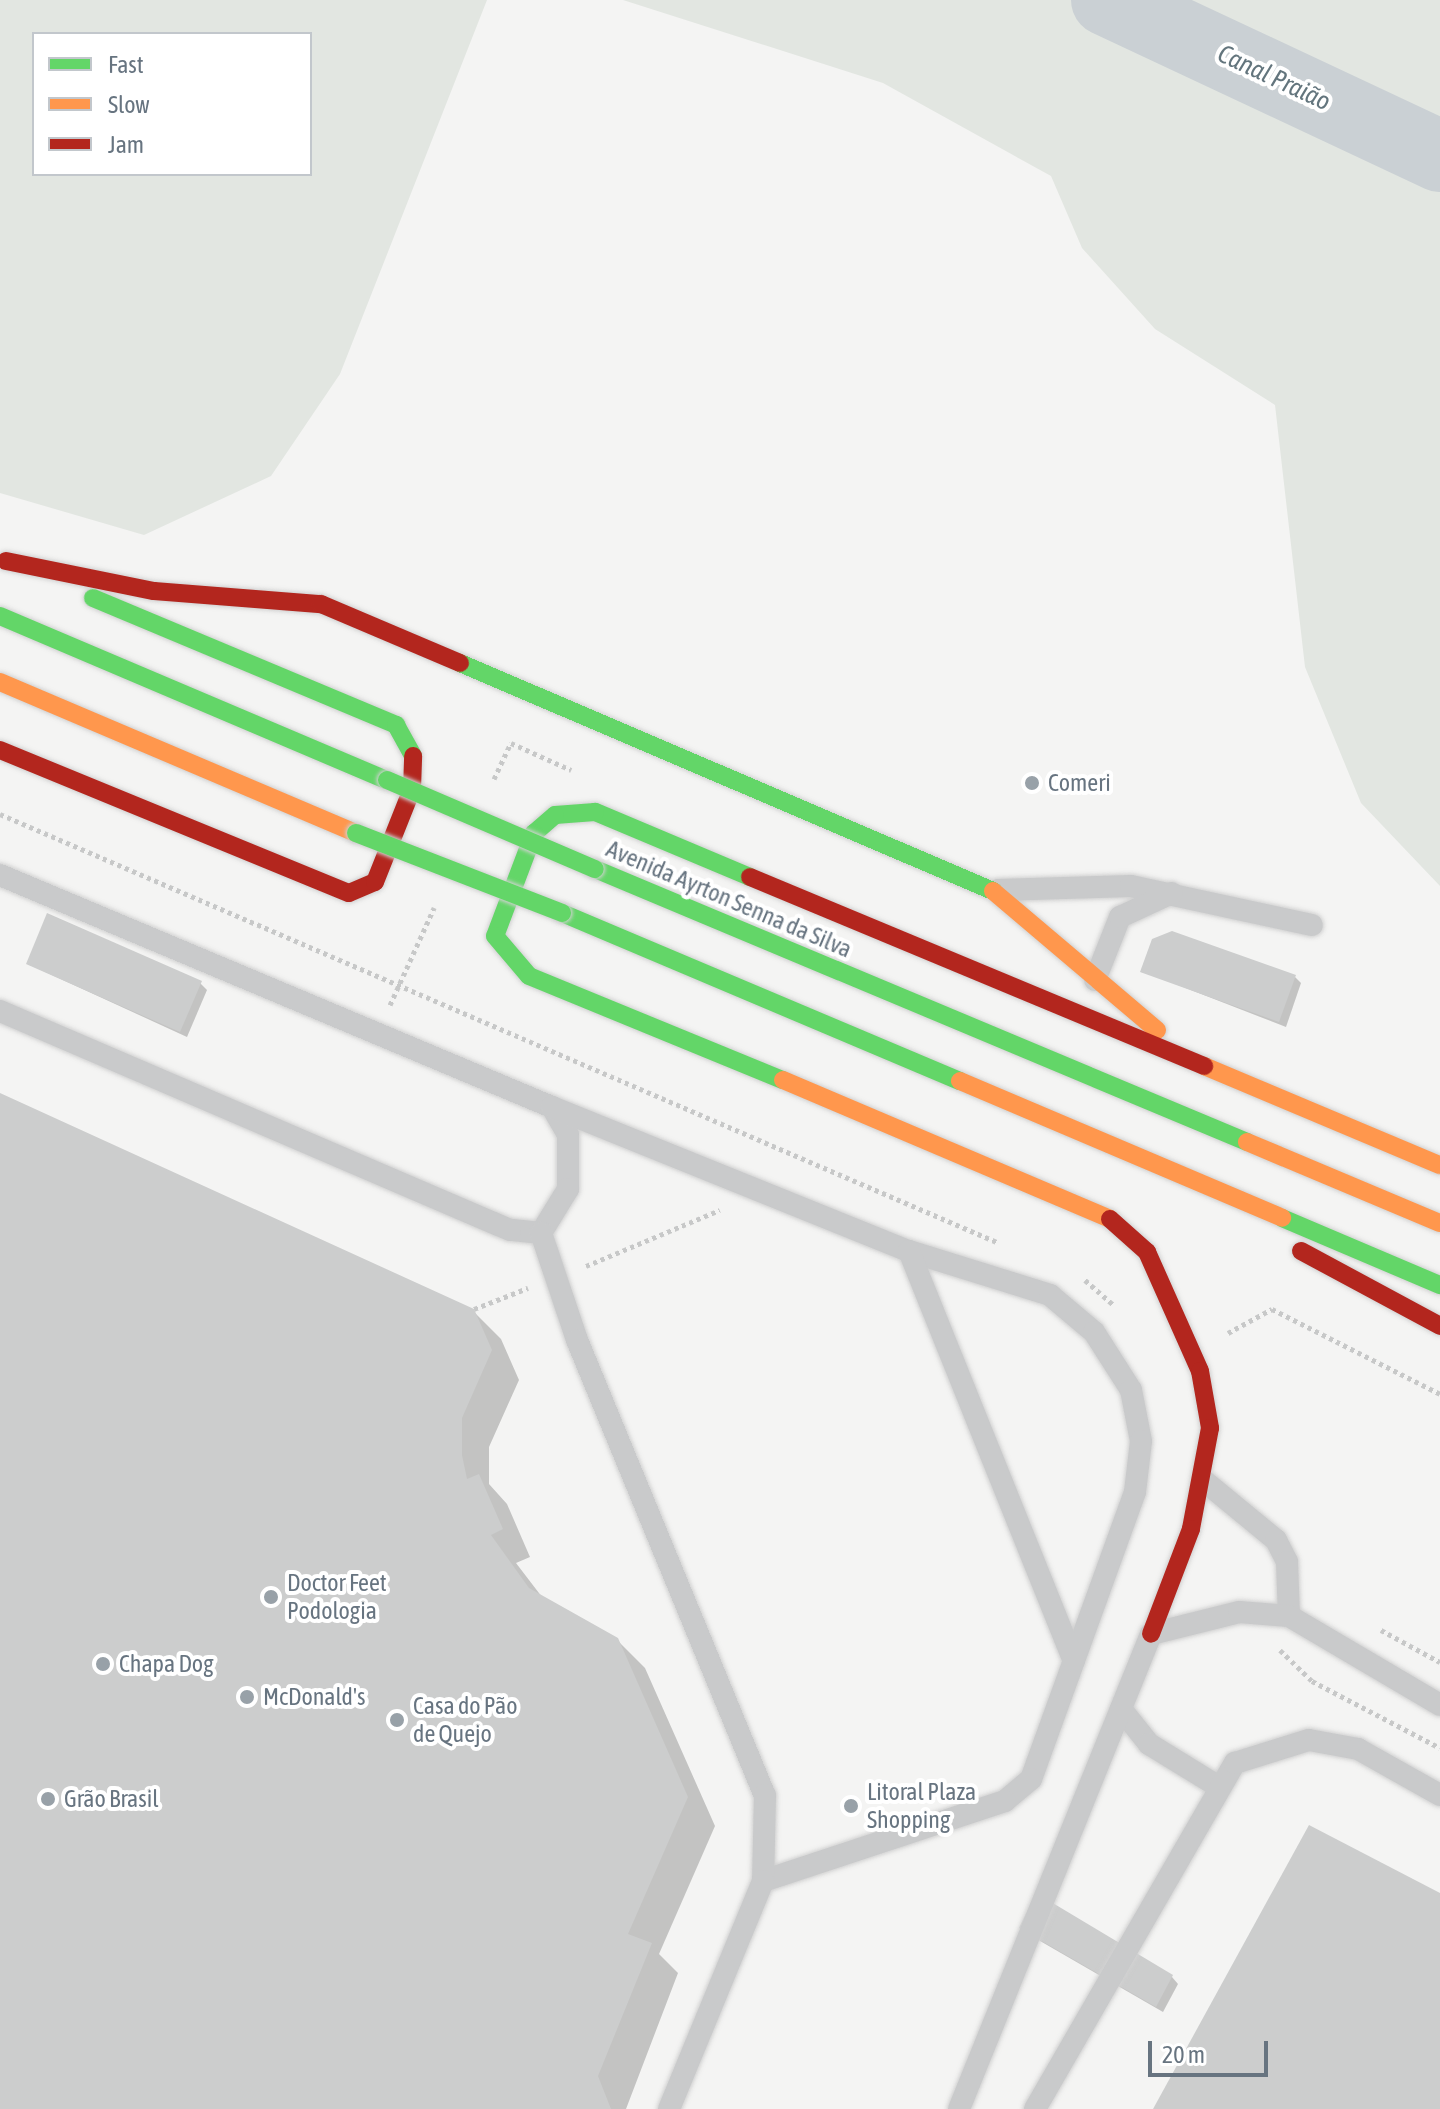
<!DOCTYPE html>
<meta charset="utf-8">
<style>
body{margin:0}
#map{position:relative;width:1440px;height:2109px;overflow:hidden;background:#f4f4f3;font-family:"Asap Condensed",sans-serif}
div>[style]{position:absolute}
[style*='--x']{left:calc(var(--x)*1px);top:calc(var(--y)*1px);width:calc(var(--w)*1px);rotate:calc(var(--a)*1deg)}
.green>*{inset:0;background:#e2e6e1}
.shadow>*{inset:0;background:#0003}
.river>*{height:72px;margin:-36px;padding:0 36px;transform-origin:36px;border-radius:36px;background:#cad0d4}
.building>*{inset:0;background:#cccdcd}
.path>*{height:5px;margin-top:-2.5px;transform-origin:0;background:repeating-linear-gradient(90deg,#c7c8c8 0 4px,transparent 0 8px)}
.roads{filter:drop-shadow(0 0 2px #d1d1d1) drop-shadow(0 0 2px #d1d1d1)}
.lane>*{height:22px;margin:-11px;padding:0 11px;transform-origin:11px;border-radius:11px;background:#c9cacb}
.fast>*{height:18px;margin:-9px;padding:0 9px;transform-origin:9px;border-radius:9px;background:#63d668}
.slow>*{height:18px;margin:-9px;padding:0 9px;transform-origin:9px;border-radius:9px;background:#ff974d}
.jam>*{height:18px;margin:-9px;padding:0 9px;transform-origin:9px;border-radius:9px;background:#b3261e}
.bridges{filter:drop-shadow(0 0 2px #d1d1d1) drop-shadow(0 0 2px #d1d1d1)}
.fast-bridge>*{height:18px;margin:-9px;padding:0 9px;transform-origin:9px;border-radius:9px;background:#63d668}
.dots>*{width:22px;height:22px;translate:-50% -50%;box-sizing:border-box;border:4px solid #fff;border-radius:50%}
span{translate:-50% -50%;white-space:nowrap;text-align:center;line-height:1.15;-webkit-text-stroke:8px #fff;paint-order:stroke}
.poi-label{font-size:24px;color:#677480}
.left{translate:0 -50%;text-align:left}
.street-label{font-size:24px;color:#677480}
.water-label{font-size:26px;color:#63757d;font-style:italic}
.legend{position:absolute;left:32px;top:32px;width:280px;height:144px;box-sizing:border-box;background:#fff;border:2px solid #c2c7cc;margin:0;padding:10px 14px;list-style:none;font-size:24px;color:#677480}
.legend li{display:flex;align-items:center;gap:16px;height:40px}
.legend b{width:40px;border:2px solid #c2c7cc}
.scale{position:absolute;left:1148px;top:2041px;width:120px;height:36px;box-sizing:border-box;border:4px solid #677480;border-top:0;padding-left:10px;font-size:24px;line-height:28px;white-space:nowrap;color:#677480;-webkit-text-stroke:6px #fff;paint-order:stroke}
</style>
<div id="map">
<div class="green">
<div style="clip-path:polygon(evenodd,0 0,487px 0,340px 374px,271px 476px,144px 535px,0 493px,0 0,310px 34px,310px 174px,34px 174px,34px 34px,310px 34px)"></div>
<div style="clip-path:polygon(623px 0,1440px 0,1440px 886px,1361px 803px,1305px 667px,1275px 405px,1155px 329px,1082px 248px,1051px 176px,883px 83px)"></div>
</div>
<div class="shadow">
<div style="clip-path:polygon(28px 964px,200px 983px,207px 990px,187px 1037px)"></div>
<div style="clip-path:polygon(1142px 971px,1295px 977px,1301px 983px,1286px 1027px)"></div>
<div style="clip-path:polygon(0 1095px,472px 1310px,501px 1339px,519px 1380px,489px 1447px,489px 1484px,507px 1504px,530px 1557px,516px 1563px,542px 1597px,616px 1639px,645px 1668px,715px 1826px,659px 1954px,678px 1973px,626px 2109px,0 2109px)"></div>
<div style="clip-path:polygon(1028px 1934px,1172px 1977px,1178px 1984px,1163px 2012px)"></div>
</div>
<div class="river">
<div style="--x:1107;--y:0;--w:368;--a:25.1"></div>
</div>
<div class="building">
<div style="clip-path:polygon(47px 913px,202px 981px,180px 1032px,26px 964px)"></div>
<div style="clip-path:polygon(1172px 931px,1296px 975px,1279px 1022px,1140px 972px,1152px 939px)"></div>
<div style="clip-path:polygon(0 1093px,474px 1309px,492px 1350px,462px 1418px,462px 1455px,467px 1479px,479px 1474px,503px 1529px,491px 1535px,529px 1588px,618px 1638px,688px 1797px,628px 1934px,652px 1943px,598px 2076px,611px 2109px,0 2109px)"></div>
<div style="clip-path:polygon(1309px 1825px,1440px 1893px,1440px 2109px,1153px 2109px)"></div>
<div style="clip-path:polygon(1036px 1893px,1173px 1975px,1156px 2007px,1019px 1928px)"></div>
</div>
<div class="path">
<div style="--x:494;--y:779;--w:40;--a:-65"></div>
<div style="--x:511;--y:743;--w:66;--a:24.2"></div>
<div style="--x:0;--y:814;--w:1087;--a:23.24"></div>
<div style="--x:390;--y:1005;--w:107;--a:-65.6"></div>
<div style="--x:586;--y:1266;--w:145;--a:-22.7"></div>
<div style="--x:1085;--y:1280;--w:37;--a:41"></div>
<div style="--x:474;--y:1309;--w:58;--a:-21.3"></div>
<div style="--x:1228;--y:1333;--w:50;--a:-28.6"></div>
<div style="--x:1272;--y:1309;--w:188;--a:26.8"></div>
<div style="--x:1381;--y:1630;--w:67;--a:28.5"></div>
<div style="--x:1280;--y:1650;--w:45;--a:44.1"></div>
<div style="--x:1312;--y:1681;--w:144;--a:27.6"></div>
</div>
<div class="roads">
<div class="lane">
<div style="--x:0;--y:875;--w:599;--a:22.8"></div>
<div style="--x:552;--y:1107;--w:32;--a:60"></div>
<div style="--x:568;--y:1135;--w:54;--a:90"></div>
<div style="--x:568;--y:1189;--w:52;--a:121.5"></div>
<div style="--x:541;--y:1233;--w:31;--a:-174"></div>
<div style="--x:510;--y:1230;--w:555;--a:-156.76"></div>
<div style="--x:998;--y:890;--w:133;--a:-1.7"></div>
<div style="--x:1131;--y:886;--w:185;--a:12.2"></div>
<div style="--x:1095;--y:980;--w:68;--a:-68.4"></div>
<div style="--x:1120;--y:917;--w:57;--a:-24.8"></div>
<div style="--x:552;--y:1107;--w:385;--a:22"></div>
<div style="--x:909;--y:1251;--w:148;--a:17.3"></div>
<div style="--x:1050;--y:1295;--w:57;--a:40.1"></div>
<div style="--x:1094;--y:1332;--w:69;--a:57.5"></div>
<div style="--x:1131;--y:1390;--w:52;--a:78.9"></div>
<div style="--x:1141;--y:1441;--w:51;--a:96.7"></div>
<div style="--x:1135;--y:1492;--w:305;--a:109.9"></div>
<div style="--x:1031;--y:1779;--w:34;--a:140"></div>
<div style="--x:1005;--y:1801;--w:255;--a:161.7"></div>
<div style="--x:541;--y:1233;--w:113;--a:71.4"></div>
<div style="--x:577;--y:1340;--w:492;--a:67.6"></div>
<div style="--x:765;--y:1795;--w:86;--a:91.3"></div>
<div style="--x:763;--y:1881;--w:247;--a:112.4"></div>
<div style="--x:909;--y:1251;--w:442;--a:68.1"></div>
<div style="--x:1203;--y:1480;--w:94;--a:39.4"></div>
<div style="--x:1276;--y:1540;--w:25;--a:63"></div>
<div style="--x:1287;--y:1562;--w:54;--a:87.9"></div>
<div style="--x:1121;--y:1709;--w:45;--a:51.3"></div>
<div style="--x:1149;--y:1744;--w:79;--a:31.5"></div>
<div style="--x:959;--y:2109;--w:512;--a:-67.99"></div>
<div style="--x:1151;--y:1634;--w:91;--a:-14"></div>
<div style="--x:1239;--y:1612;--w:50;--a:4.6"></div>
<div style="--x:1289;--y:1616;--w:175;--a:30.5"></div>
<div style="--x:1035;--y:2109;--w:400;--a:-60"></div>
<div style="--x:1235;--y:1763;--w:77;--a:-17.3"></div>
<div style="--x:1309;--y:1740;--w:50;--a:10.4"></div>
<div style="--x:1358;--y:1749;--w:94;--a:29.3"></div>
</div>
<div class="fast">
<div style="--x:93;--y:598;--w:329;--a:22.7"></div>
<div style="--x:396;--y:725;--w:35;--a:61"></div>
<div style="--x:0;--y:616;--w:420;--a:23"></div>
<div style="--x:460;--y:663;--w:580;--a:23.16"></div>
<div style="--x:595;--y:869;--w:707;--a:22.72"></div>
<div style="--x:750;--y:877;--w:168;--a:-157.2"></div>
<div style="--x:595;--y:812;--w:40;--a:175.7"></div>
<div style="--x:555;--y:815;--w:28;--a:139"></div>
<div style="--x:534;--y:833;--w:110;--a:110.7"></div>
<div style="--x:495;--y:936;--w:52;--a:49.6"></div>
<div style="--x:529;--y:976;--w:274;--a:22.3"></div>
<div style="--x:562;--y:913;--w:432;--a:22.9"></div>
<div style="--x:1282;--y:1218;--w:172;--a:23"></div>
</div>
<div class="slow">
<div style="--x:0;--y:682;--w:387;--a:23"></div>
<div style="--x:993;--y:891;--w:215;--a:40.3"></div>
<div style="--x:1204;--y:1066;--w:256;--a:22.8"></div>
<div style="--x:783;--y:1080;--w:355;--a:23"></div>
<div style="--x:960;--y:1081;--w:350;--a:23"></div>
<div style="--x:1247;--y:1142;--w:209;--a:22.8"></div>
</div>
<div class="jam">
<div style="--x:6;--y:561;--w:151;--a:11.5"></div>
<div style="--x:154;--y:591;--w:168;--a:4.5"></div>
<div style="--x:321;--y:604;--w:151;--a:23"></div>
<div style="--x:0;--y:750;--w:377;--a:22.3"></div>
<div style="--x:349;--y:893;--w:28;--a:-23"></div>
<div style="--x:375;--y:882;--w:100;--a:-68.3"></div>
<div style="--x:412;--y:789;--w:33;--a:-88"></div>
<div style="--x:750;--y:877;--w:492;--a:22.6"></div>
<div style="--x:1110;--y:1219;--w:50;--a:41.7"></div>
<div style="--x:1147;--y:1252;--w:130;--a:66"></div>
<div style="--x:1200;--y:1371;--w:58;--a:80"></div>
<div style="--x:1210;--y:1428;--w:103;--a:100.7"></div>
<div style="--x:1191;--y:1529;--w:112;--a:110.9"></div>
<div style="--x:1301;--y:1251;--w:158;--a:28.3"></div>
</div>
</div>
<div class="bridges">
<div class="fast-bridge">
<div style="--x:387;--y:780;--w:226;--a:23.2"></div>
<div style="--x:356;--y:833;--w:221;--a:21.2"></div>
</div>
</div>
<div class="dots">
<div style="left:1032px;top:783px;background:#98a1a8"></div>
<div style="left:271px;top:1597px;background:#98a1a8"></div>
<div style="left:103px;top:1664px;background:#98a1a8"></div>
<div style="left:247px;top:1697px;background:#98a1a8"></div>
<div style="left:397px;top:1720px;background:#98a1a8"></div>
<div style="left:48px;top:1799px;background:#98a1a8"></div>
<div style="left:851px;top:1806px;background:#98a1a8"></div>
</div>
<div class="poi-label">
<span class="left" style="left:1048px;top:783px">Comeri</span>
<span class="left" style="left:287px;top:1597px">Doctor Feet<br>Podologia</span>
<span class="left" style="left:119px;top:1664px">Chapa Dog</span>
<span class="left" style="left:263px;top:1697px">McDonald's</span>
<span class="left" style="left:413px;top:1720px">Casa do Pão<br>de Quejo</span>
<span class="left" style="left:867px;top:1806px">Litoral Plaza<br>Shopping</span>
<span class="left" style="left:64px;top:1799px">Grão Brasil</span>
</div>
<div class="street-label">
<span style="left:729px;top:899px;rotate:23deg">Avenida Ayrton Senna da Silva</span>
</div>
<div class="water-label">
<span style="left:1274px;top:78px;rotate:25deg">Canal Praião</span>
</div>
<ul class="legend">
<li><b style="height:10px;background:#63d668"></b>Fast</li>
<li><b style="height:10px;background:#ff974d"></b>Slow</li>
<li><b style="height:10px;background:#b3261e"></b>Jam</li>
</ul>
<div class="scale">20 m</div>
</div>
